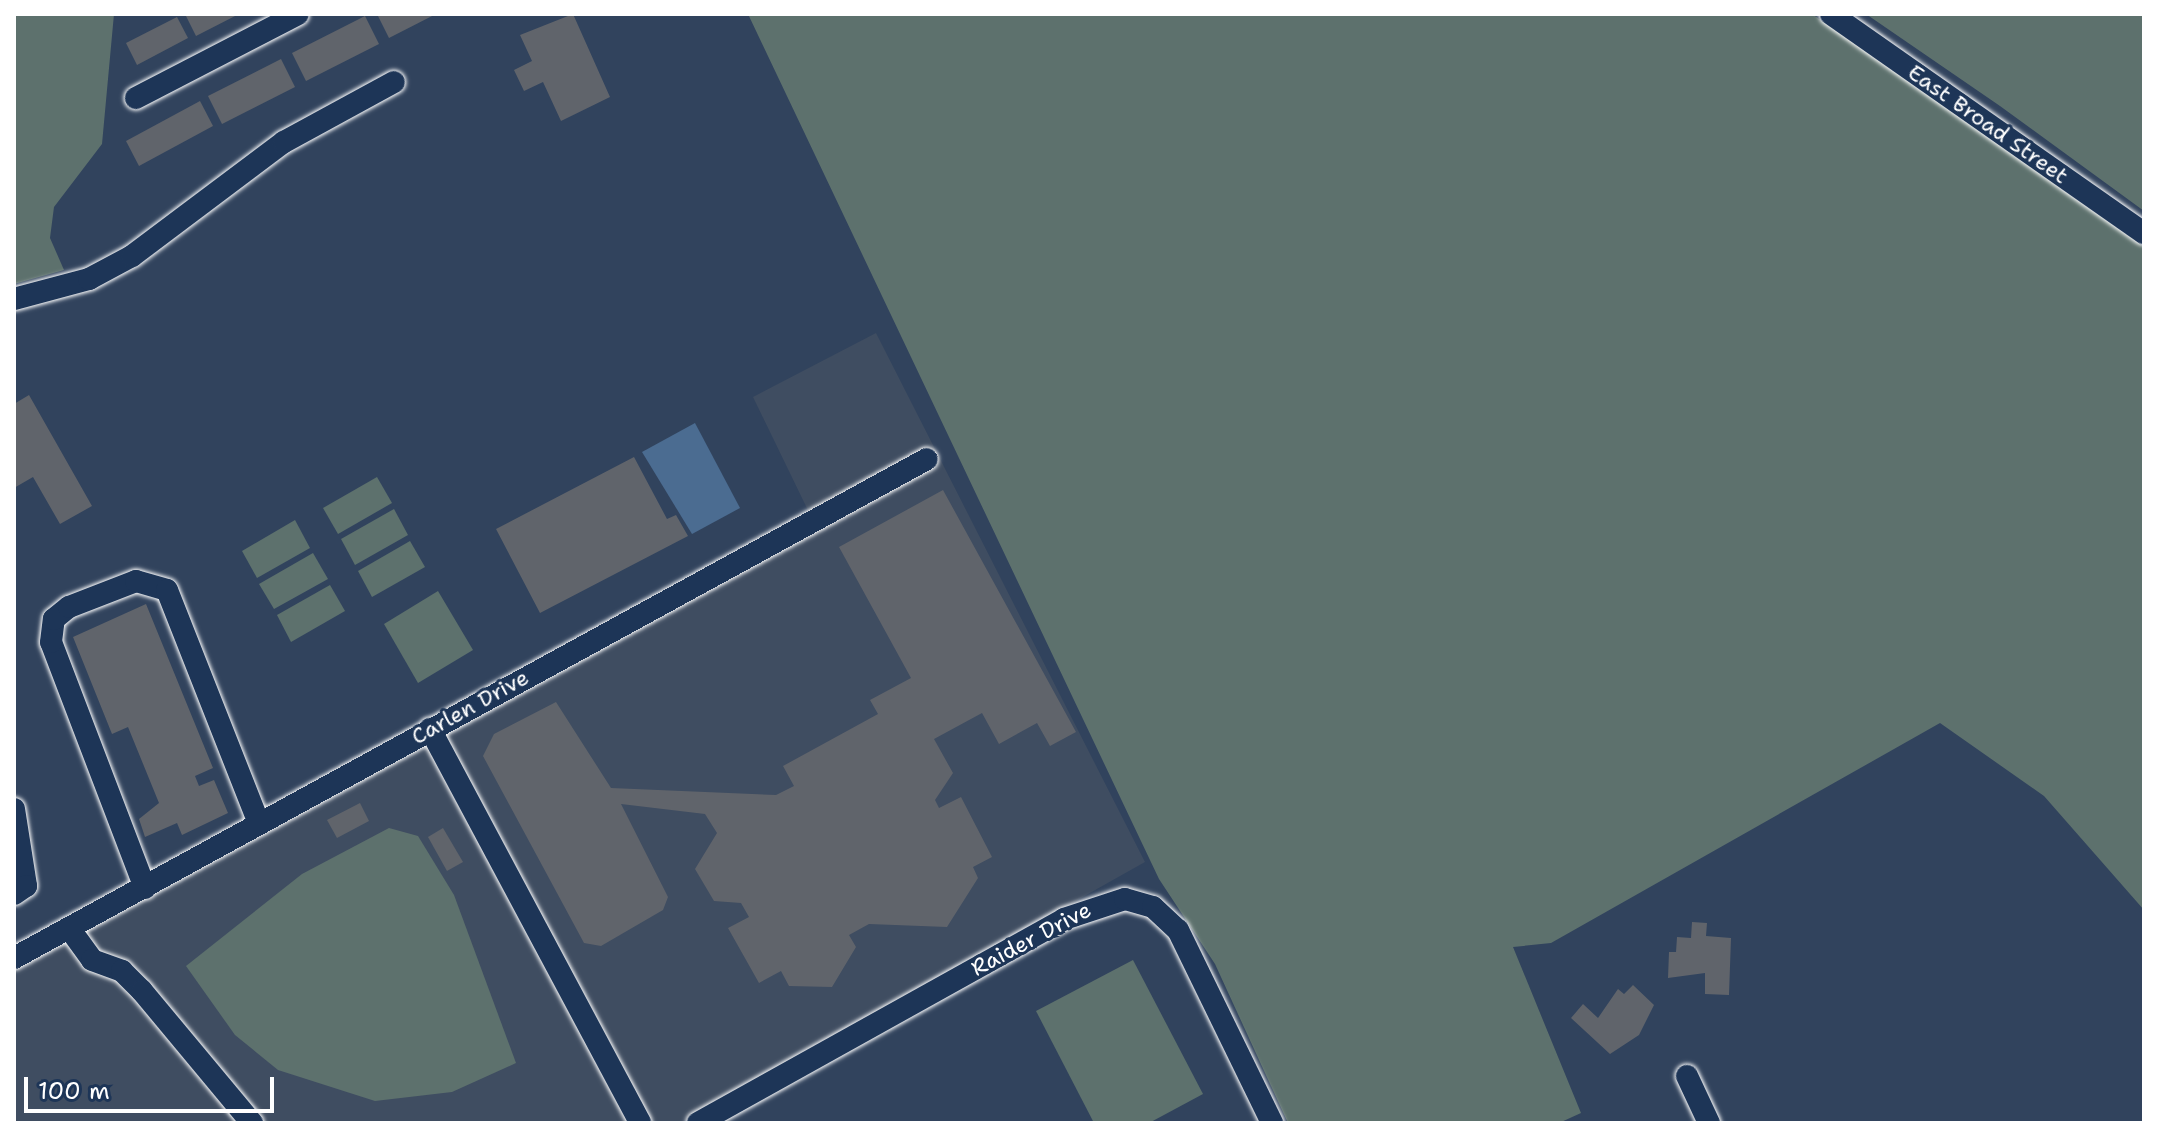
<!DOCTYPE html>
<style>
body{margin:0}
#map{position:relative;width:2158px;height:1137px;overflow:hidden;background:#31435d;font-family:"Shantell Sans",sans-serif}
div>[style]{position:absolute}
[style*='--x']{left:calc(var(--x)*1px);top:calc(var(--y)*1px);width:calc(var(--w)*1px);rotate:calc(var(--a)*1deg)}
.built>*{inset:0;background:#3f4d61}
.green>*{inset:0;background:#5d716d}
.water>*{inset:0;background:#4b6c91}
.building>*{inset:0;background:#60646b}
.roads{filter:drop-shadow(0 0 2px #fff) drop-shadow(0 0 2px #fff)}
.minor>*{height:22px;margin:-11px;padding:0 11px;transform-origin:11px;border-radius:11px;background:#1d3557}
span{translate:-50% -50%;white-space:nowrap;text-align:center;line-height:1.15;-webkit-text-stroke:6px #1d3557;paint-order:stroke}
.street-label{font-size:22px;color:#fff}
.frame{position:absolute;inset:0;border:16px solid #fff;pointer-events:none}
.scale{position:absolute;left:24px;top:1077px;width:250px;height:36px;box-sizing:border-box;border:4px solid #fff;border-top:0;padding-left:10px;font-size:24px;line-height:28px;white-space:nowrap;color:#fff;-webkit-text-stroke:6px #1d3557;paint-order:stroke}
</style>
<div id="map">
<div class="built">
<div style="clip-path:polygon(876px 333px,1145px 862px,680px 1123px,14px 1123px,14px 971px,818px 531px,753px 397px)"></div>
</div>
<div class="green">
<div style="clip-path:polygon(14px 14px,114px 14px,102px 144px,54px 207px,50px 238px,64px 270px,14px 284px)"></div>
<div style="clip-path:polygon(748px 14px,1812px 14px,2144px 247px,2144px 910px,2044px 796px,1940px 723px,1551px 943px,1513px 947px,1581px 1113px,1559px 1123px,1288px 1123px,1215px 964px,1159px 879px)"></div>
<div style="clip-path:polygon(1866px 14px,2144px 14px,2144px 211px,2000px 106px)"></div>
<div style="clip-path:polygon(377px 477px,392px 503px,338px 534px,323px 508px)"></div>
<div style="clip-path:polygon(394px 509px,408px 535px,355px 565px,341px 539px)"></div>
<div style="clip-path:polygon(295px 520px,310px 548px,257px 578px,242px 551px)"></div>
<div style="clip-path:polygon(410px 541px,425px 567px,372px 597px,358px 571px)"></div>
<div style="clip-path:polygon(313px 553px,328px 579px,274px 609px,259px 584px)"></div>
<div style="clip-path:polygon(330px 585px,345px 611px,291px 642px,277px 615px)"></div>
<div style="clip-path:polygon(438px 591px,473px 650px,418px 683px,384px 624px)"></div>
<div style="clip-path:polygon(389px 828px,418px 836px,454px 895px,516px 1063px,452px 1092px,375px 1101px,278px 1070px,235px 1035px,186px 966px,302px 874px)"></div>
<div style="clip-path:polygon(1133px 960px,1203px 1094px,1149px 1123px,1094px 1123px,1036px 1011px)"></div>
</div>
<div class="water">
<div style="clip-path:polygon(695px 423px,740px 508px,692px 534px,642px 452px)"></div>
</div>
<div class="building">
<div style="clip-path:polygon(185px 14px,239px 14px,196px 36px)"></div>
<div style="clip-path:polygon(377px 14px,436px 14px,389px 38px)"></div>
<div style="clip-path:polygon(573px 14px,610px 97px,561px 121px,543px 82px,524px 91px,514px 70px,532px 61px,520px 35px)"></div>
<div style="clip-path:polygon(365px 16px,379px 44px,306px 81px,292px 53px)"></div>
<div style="clip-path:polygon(177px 17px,188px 38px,137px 65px,126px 43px)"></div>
<div style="clip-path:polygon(281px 59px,295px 87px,222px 124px,208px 96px)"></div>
<div style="clip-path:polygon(200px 101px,213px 126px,139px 166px,126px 141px)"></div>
<div style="clip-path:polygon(29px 395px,92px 506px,60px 524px,33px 477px,14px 488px,14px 404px)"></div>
<div style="clip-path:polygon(634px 457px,667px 519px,676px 515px,688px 536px,540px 613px,496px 529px)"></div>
<div style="clip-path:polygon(943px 490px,1076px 732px,1050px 746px,1037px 723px,999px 744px,982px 713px,934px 739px,953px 773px,935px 800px,939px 808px,961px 797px,992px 857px,973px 867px,978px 878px,947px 927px,869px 924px,849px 935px,856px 947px,832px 987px,789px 986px,781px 971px,759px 983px,728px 928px,749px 917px,741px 903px,714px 901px,695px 869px,717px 833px,705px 814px,621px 804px,668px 897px,663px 910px,601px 946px,584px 943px,483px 756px,494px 734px,556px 702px,611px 788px,776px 795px,794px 786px,783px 766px,878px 714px,870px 700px,911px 678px,839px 547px)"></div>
<div style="clip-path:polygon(146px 604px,213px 768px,195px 776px,199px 786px,214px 780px,228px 813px,182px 835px,177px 823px,145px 837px,139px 819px,159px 803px,128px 727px,112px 734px,73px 637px)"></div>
<div style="clip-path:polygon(360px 803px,369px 821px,337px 838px,327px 820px)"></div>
<div style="clip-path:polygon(443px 828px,463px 862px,447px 871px,428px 837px)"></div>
<div style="clip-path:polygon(1692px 922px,1707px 923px,1706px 936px,1731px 938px,1729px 995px,1705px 994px,1705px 973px,1668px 978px,1669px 952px,1676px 952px,1677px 937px,1691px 938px)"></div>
<div style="clip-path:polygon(1633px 985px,1654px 1005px,1639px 1035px,1610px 1054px,1571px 1018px,1583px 1004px,1598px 1018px,1618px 989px,1624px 994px)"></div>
</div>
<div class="roads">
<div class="minor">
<div style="--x:1831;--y:14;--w:382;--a:35"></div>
<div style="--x:136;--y:98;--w:182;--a:-27.4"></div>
<div style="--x:14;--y:299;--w:78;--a:-14.9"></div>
<div style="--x:89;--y:279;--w:49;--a:-28.1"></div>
<div style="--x:132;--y:256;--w:190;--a:-36.9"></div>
<div style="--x:284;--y:142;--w:125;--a:-28.6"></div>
<div style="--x:430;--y:729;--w:446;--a:61.9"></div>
<div style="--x:14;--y:809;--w:78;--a:81.1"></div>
<div style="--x:26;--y:886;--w:14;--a:146"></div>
<div style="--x:145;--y:888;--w:263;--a:-110.9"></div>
<div style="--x:51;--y:642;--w:23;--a:-83"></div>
<div style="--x:54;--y:619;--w:19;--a:-39"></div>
<div style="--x:69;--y:607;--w:72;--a:-21.2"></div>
<div style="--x:136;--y:581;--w:32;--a:16"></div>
<div style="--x:167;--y:590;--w:251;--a:68.5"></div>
<div style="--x:69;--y:928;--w:39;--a:54"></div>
<div style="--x:92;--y:960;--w:32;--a:20"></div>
<div style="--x:122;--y:971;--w:28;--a:45"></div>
<div style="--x:142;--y:991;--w:172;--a:50.2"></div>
<div style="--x:14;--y:958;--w:1040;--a:-28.66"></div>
<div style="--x:1687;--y:1076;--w:52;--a:64.9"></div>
<div style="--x:698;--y:1123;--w:419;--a:-29.1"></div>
<div style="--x:1064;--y:919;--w:64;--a:-18.2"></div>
<div style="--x:1125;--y:899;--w:29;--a:16"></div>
<div style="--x:1153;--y:907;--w:34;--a:43"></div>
<div style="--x:1178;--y:930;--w:215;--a:64"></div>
</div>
</div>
<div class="street-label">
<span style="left:1988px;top:124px;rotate:35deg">East Broad Street</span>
<span style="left:470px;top:707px;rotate:-29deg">Carlen Drive</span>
<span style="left:1031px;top:939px;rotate:-28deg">Raider Drive</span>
</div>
<div class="frame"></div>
<div class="scale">100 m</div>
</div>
